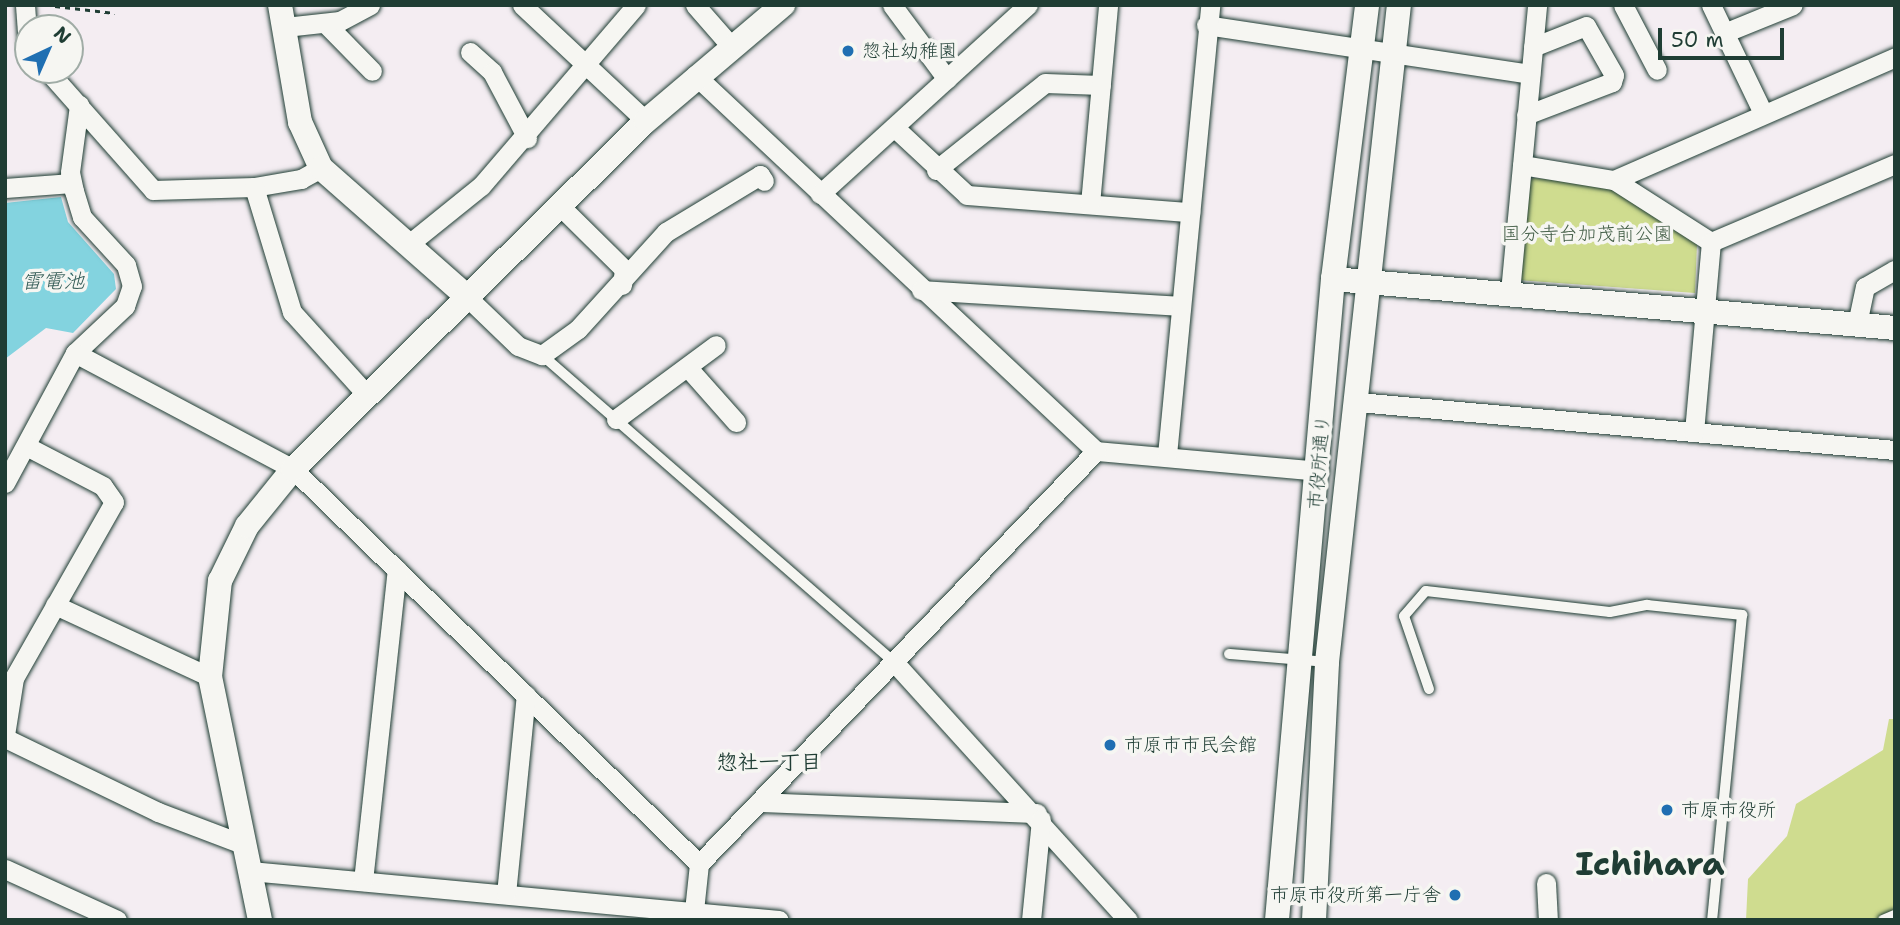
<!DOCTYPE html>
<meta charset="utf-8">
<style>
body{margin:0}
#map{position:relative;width:1900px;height:925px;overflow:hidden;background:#f4edf2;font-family:"Shantell Sans","Klee One",sans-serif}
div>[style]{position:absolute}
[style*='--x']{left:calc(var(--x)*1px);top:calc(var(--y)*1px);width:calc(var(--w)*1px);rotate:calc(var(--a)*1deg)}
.green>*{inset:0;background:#cfdc8f}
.water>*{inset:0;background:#83d3df}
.path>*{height:2.5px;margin-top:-1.25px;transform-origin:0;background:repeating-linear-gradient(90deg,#1f3d34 0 5px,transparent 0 10px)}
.roads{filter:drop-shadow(0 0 2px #1f3d34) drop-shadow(0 0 2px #1f3d34)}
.service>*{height:10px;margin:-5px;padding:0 5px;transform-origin:5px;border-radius:5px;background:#f6f6f2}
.minor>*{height:19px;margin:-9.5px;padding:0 9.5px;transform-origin:9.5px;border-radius:9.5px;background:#f6f6f2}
.tertiary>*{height:24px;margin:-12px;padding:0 12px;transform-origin:12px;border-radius:12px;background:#f6f6f2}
.dots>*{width:19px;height:19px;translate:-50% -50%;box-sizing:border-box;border:4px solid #f6f6f2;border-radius:50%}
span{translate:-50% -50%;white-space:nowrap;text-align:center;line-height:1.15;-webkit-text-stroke:7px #f6f6f2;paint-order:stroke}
.poi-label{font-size:19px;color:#1f3d34}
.left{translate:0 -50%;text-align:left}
.right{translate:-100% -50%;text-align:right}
.park-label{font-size:19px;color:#425d46}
.street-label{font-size:19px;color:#1f3d34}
.water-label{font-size:21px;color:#335b56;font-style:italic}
.neighbourhood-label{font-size:21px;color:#1f3d34;font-weight:700}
.town-label{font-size:33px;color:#1f3d34;font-weight:700}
.frame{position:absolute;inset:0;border:7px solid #1f3d34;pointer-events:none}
.north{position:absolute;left:14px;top:14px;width:70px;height:70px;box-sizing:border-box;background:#f6f6f2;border:2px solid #a0aca6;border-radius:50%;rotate:44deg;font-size:19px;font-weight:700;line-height:28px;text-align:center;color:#1f3d34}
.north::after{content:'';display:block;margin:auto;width:24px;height:32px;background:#1f6fb2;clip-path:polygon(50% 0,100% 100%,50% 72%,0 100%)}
.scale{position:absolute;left:1658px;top:28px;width:126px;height:32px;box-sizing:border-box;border:4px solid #1f3d34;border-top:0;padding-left:9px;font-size:21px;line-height:24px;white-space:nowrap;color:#1f3d34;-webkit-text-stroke:5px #f6f6f2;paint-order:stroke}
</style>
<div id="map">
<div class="green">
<div style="clip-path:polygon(1534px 178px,1609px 185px,1697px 244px,1695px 293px,1518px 280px,1526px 183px)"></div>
<div style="clip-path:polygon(1889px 719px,1895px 719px,1895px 920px,1746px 920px,1748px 879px,1787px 836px,1796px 804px,1883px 750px)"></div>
</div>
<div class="water">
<div style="clip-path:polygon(61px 197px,68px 222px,114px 274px,116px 289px,73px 333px,46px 328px,5px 359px,5px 203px)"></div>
</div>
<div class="path">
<div style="--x:55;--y:6;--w:60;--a:6.7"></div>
</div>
<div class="roads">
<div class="service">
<div style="--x:542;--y:355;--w:466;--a:41.1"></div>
<div style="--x:1229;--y:654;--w:97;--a:4.7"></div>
<div style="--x:1429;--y:689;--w:77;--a:-108.9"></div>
<div style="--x:1404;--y:616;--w:33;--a:-49"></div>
<div style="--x:1426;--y:591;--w:185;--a:6.5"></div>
<div style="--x:1610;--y:612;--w:38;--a:-11"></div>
<div style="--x:1647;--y:605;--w:96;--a:6"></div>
<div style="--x:1742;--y:615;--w:306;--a:95.6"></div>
<div style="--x:1883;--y:920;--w:13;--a:-23"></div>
</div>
<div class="minor">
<div style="--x:25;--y:5;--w:41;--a:85.8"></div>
<div style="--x:522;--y:5;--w:170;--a:43.1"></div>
<div style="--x:695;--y:5;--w:53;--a:48.8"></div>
<div style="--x:892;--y:5;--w:92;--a:53.4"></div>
<div style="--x:1623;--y:5;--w:73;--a:62.4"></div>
<div style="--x:1711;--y:5;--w:118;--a:64.3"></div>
<div style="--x:325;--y:23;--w:67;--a:45.6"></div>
<div style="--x:1206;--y:25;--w:328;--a:8.6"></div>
<div style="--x:285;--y:27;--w:55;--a:-6.2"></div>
<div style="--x:340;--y:21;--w:34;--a:-28"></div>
<div style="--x:1724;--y:33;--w:74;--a:-22.1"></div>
<div style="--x:470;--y:52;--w:30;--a:42"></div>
<div style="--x:492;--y:72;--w:75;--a:62.1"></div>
<div style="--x:47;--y:70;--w:160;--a:48.5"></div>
<div style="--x:153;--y:190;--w:101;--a:-1.7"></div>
<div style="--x:254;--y:187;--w:48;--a:-9.7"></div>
<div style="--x:301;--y:179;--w:23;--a:-29"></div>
<div style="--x:695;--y:75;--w:550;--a:43.16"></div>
<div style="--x:1096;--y:451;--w:224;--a:5.1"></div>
<div style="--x:1526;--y:115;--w:92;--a:-21"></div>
<div style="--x:1612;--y:82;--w:7;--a:-74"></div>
<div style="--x:1614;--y:75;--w:56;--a:-119.7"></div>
<div style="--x:1586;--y:26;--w:57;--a:158.4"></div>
<div style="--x:895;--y:128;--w:98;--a:42.9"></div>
<div style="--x:967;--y:195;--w:224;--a:4.4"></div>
<div style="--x:1522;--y:165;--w:93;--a:9.3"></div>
<div style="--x:1614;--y:180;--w:115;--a:32.6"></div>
<div style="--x:936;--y:170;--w:139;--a:-38.6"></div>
<div style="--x:1045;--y:83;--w:56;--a:2"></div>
<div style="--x:1614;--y:180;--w:307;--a:-23.6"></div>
<div style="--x:254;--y:187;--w:131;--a:73.1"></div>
<div style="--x:292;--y:312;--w:113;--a:47.9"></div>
<div style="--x:5;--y:188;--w:67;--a:-4.3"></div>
<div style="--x:820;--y:194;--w:281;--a:-42.3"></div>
<div style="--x:1090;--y:204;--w:200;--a:-84.8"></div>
<div style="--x:559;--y:205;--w:91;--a:44.6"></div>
<div style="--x:624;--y:269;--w:16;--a:97"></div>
<div style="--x:409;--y:244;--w:92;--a:-38.9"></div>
<div style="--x:481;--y:186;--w:238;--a:-49.4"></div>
<div style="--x:921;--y:290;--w:260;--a:3.5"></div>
<div style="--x:1510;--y:292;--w:288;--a:-84.6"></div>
<div style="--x:466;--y:296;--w:72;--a:43.9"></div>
<div style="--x:518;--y:346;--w:26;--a:21"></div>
<div style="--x:542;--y:355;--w:44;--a:-35.8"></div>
<div style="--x:578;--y:329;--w:131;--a:-47.8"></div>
<div style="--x:666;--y:232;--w:110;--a:-31.2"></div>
<div style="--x:760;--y:175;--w:7;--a:56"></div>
<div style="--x:1857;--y:324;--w:38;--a:-78"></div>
<div style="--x:1865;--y:287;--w:34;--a:-30"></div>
<div style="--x:75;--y:353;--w:69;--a:-43.2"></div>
<div style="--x:125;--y:306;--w:21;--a:-71"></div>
<div style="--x:132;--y:286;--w:22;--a:-106"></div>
<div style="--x:126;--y:265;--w:65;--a:-132.5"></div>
<div style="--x:82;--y:217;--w:27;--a:-107"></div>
<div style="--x:74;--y:191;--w:19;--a:-102"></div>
<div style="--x:70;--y:172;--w:68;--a:-82.3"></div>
<div style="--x:689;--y:369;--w:71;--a:48.4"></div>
<div style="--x:1358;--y:402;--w:539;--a:5.11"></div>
<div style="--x:616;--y:419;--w:124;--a:-36.5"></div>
<div style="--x:1694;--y:432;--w:191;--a:-84.9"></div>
<div style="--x:1711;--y:242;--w:200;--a:-23"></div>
<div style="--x:1167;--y:455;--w:452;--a:-84.5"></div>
<div style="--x:5;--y:483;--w:148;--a:-61.7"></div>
<div style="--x:75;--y:353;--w:247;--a:28"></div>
<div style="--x:293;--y:469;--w:566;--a:44.21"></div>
<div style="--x:55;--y:605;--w:171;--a:24.9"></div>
<div style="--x:893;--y:661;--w:350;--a:47.8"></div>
<div style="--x:5;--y:735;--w:58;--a:-81"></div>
<div style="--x:14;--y:678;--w:202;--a:-60.4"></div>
<div style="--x:114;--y:502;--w:19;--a:-125"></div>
<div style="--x:103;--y:486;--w:87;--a:-152.5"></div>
<div style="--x:5;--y:738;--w:170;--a:25.8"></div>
<div style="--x:158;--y:812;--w:93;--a:20.8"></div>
<div style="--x:759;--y:802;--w:278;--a:2.3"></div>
<div style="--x:5;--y:869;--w:123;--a:24.5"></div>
<div style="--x:250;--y:871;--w:531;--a:5.29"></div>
<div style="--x:363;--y:881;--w:313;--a:-83.8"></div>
<div style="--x:1546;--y:883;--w:37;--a:87"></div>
<div style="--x:506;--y:894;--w:200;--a:-84.3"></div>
<div style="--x:693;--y:920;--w:56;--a:-83.9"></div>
<div style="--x:699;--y:864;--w:573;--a:-46.13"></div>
<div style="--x:1031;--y:920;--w:101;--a:-84.3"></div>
</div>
<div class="tertiary">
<div style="--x:280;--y:5;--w:119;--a:80.3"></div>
<div style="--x:300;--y:122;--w:51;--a:65.5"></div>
<div style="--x:321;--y:168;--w:193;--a:41.4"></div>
<div style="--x:1333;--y:279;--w:564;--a:4.98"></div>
<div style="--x:260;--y:920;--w:248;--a:-101.6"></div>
<div style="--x:210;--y:677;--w:97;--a:-84.1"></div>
<div style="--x:220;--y:581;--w:61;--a:-63.9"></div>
<div style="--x:247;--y:526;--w:73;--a:-51.1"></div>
<div style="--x:293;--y:469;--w:496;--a:-44.6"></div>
<div style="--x:646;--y:121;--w:180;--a:-40.3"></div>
<div style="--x:1277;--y:920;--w:643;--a:-85.01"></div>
<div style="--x:1333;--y:279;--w:276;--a:-82.9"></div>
<div style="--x:1314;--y:920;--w:258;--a:-87.1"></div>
<div style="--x:1327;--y:662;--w:661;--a:-83.75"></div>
</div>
</div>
<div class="dots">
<div style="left:848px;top:51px;background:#1f6fb2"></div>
<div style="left:1110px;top:745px;background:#1f6fb2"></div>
<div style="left:1667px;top:810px;background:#1f6fb2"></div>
<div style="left:1455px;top:895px;background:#1f6fb2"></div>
</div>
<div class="poi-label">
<span class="left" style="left:862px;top:51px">惣社幼稚園</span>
<span class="left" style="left:1124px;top:745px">市原市市民会館</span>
<span class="left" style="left:1681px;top:810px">市原市役所</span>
<span class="right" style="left:1441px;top:895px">市原市役所第一庁舎</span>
</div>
<div class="park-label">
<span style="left:1587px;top:234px">国分寺台加茂前公園</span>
</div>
<div class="street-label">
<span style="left:1319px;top:462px;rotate:-85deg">市役所通り</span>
</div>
<div class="water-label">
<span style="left:53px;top:281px">雷電池</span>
</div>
<div class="neighbourhood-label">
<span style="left:769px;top:762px">惣社一丁目</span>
</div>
<div class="town-label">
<span style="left:1650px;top:864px">Ichihara</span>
</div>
<div class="frame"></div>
<div class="north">N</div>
<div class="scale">50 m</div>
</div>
